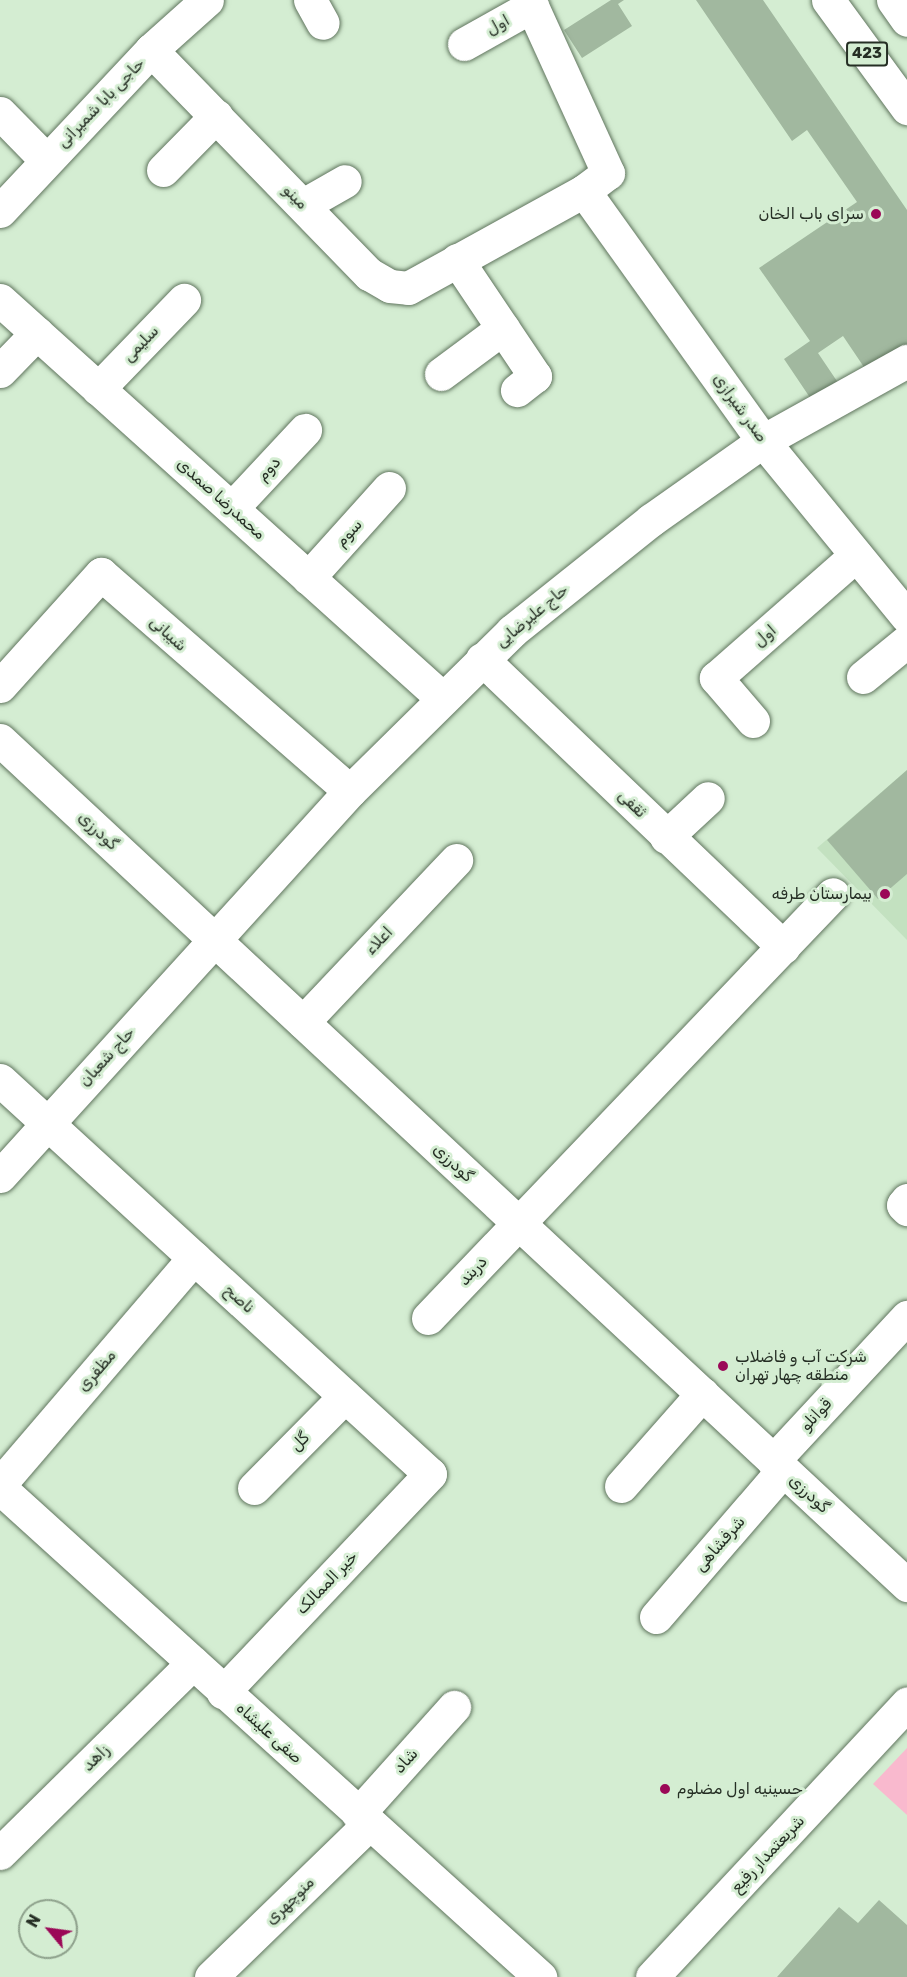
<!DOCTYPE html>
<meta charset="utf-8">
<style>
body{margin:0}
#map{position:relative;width:907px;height:1977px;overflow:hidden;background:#d4edd2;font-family:Rubik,Cairo,sans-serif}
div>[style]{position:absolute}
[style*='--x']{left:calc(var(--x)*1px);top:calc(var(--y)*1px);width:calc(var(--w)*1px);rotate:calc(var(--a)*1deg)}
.built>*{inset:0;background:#c3e1c0}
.green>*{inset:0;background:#f9b9ce}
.building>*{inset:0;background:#a1b89f}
.roads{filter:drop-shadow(0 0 2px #60755e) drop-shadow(0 0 2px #60755e)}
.minor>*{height:33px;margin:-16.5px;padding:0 16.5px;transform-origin:16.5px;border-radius:16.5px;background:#fff}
.major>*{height:33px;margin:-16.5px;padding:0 16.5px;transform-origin:16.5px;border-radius:16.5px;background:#fff}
.dots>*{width:16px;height:16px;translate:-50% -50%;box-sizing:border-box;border:3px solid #d4edd2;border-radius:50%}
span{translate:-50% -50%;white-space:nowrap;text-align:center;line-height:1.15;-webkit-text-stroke:6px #d4edd2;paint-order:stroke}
.shield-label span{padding:2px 4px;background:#d4edd2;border:2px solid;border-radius:4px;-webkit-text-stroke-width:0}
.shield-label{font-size:15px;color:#252e24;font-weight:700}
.street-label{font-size:16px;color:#252e24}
.poi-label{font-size:16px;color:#252e24}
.right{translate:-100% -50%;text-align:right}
.left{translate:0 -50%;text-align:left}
.north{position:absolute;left:18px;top:1899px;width:60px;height:60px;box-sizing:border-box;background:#d4edd2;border:2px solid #8ea18c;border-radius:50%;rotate:299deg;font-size:16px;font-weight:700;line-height:24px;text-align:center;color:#252e24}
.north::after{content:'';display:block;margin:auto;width:21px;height:27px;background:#9b0857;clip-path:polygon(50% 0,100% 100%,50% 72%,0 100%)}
</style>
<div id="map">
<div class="built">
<div style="clip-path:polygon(907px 770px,907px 940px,817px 848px)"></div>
</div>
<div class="green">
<div style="clip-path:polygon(907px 1748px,907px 1815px,873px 1784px)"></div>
</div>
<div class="building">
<div style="clip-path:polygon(611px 0,624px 0,618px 4px,632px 26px,582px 58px,564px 30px)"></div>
<div style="clip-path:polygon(696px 0,763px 0,907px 210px,907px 351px,870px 376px,843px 336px,818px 353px,843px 390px,817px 408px,784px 359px,810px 341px,759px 268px,857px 202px,807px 130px,792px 141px)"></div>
<div style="clip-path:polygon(907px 770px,907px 874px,878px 899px,827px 840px)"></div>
<div style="clip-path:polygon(879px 1900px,907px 1925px,907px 1977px,777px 1977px,839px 1907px,858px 1923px)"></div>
</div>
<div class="roads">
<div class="minor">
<div style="--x:310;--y:0;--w:26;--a:61"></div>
<div style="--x:464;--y:44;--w:78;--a:-29.2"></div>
<div style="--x:151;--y:50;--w:313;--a:45.8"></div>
<div style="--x:369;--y:274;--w:24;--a:30"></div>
<div style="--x:390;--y:286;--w:18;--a:6"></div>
<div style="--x:408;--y:288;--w:201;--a:-28.9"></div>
<div style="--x:584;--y:191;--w:30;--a:-37"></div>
<div style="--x:608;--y:173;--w:190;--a:-114.5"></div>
<div style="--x:0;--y:113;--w:66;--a:45.6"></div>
<div style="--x:163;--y:170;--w:76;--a:-45.5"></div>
<div style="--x:584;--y:191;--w:307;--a:54.4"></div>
<div style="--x:763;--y:441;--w:227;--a:50.7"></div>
<div style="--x:303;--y:205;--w:48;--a:-29.7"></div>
<div style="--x:0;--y:211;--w:221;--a:-46.8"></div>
<div style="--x:151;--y:50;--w:75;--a:-41.8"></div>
<div style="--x:457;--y:260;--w:140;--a:56.1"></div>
<div style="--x:535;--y:376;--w:23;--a:142"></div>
<div style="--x:0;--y:300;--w:595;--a:42"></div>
<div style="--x:0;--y:371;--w:53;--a:-45.8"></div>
<div style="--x:441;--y:374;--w:77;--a:-36.6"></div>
<div style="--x:98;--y:389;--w:124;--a:-46"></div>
<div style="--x:232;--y:508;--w:107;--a:-46.9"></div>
<div style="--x:308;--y:578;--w:121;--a:-48"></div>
<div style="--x:482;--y:659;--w:417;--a:43.7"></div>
<div style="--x:863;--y:677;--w:57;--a:-39.3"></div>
<div style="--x:0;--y:686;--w:151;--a:-48"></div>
<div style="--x:101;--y:574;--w:330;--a:41.1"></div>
<div style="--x:753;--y:721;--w:57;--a:-130.7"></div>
<div style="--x:716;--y:678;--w:186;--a:-41.3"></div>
<div style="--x:0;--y:740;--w:1240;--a:42.97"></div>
<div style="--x:666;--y:837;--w:57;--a:-42.9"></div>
<div style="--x:303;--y:1022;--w:223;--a:-46.6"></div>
<div style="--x:0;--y:1080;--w:583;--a:42.5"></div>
<div style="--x:430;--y:1474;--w:301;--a:133.5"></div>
<div style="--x:0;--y:1176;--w:520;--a:-47.73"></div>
<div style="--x:350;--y:791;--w:228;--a:-44.6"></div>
<div style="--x:512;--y:631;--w:178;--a:-38.6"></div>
<div style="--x:651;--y:520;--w:137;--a:-35.2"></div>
<div style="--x:763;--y:441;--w:165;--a:-29.1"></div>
<div style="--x:907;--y:1200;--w:6;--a:129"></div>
<div style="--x:903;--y:1205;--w:6;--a:45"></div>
<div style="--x:428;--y:1318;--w:586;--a:-46.31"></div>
<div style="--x:773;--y:1461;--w:197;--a:-47.1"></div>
<div style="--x:0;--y:1484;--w:298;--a:-49.4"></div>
<div style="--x:621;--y:1486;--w:123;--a:-48.6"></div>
<div style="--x:254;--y:1488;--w:129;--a:-45.3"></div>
<div style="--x:656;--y:1617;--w:194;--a:-49.2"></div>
<div style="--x:358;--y:1814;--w:144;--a:-48.1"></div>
<div style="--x:0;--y:1853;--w:271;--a:-44.6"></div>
<div style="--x:211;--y:1977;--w:220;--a:-44.1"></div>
<div style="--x:652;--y:1977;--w:374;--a:-47"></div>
</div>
<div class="major">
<div style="--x:828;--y:0;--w:134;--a:53.8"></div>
<div style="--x:893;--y:0;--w:24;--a:55"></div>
<div style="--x:0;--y:1488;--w:729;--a:42.16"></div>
</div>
</div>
<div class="dots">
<div style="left:876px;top:214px;background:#9b0857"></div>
<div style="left:885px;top:894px;background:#9b0857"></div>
<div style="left:723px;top:1366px;background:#9b0857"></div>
<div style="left:665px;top:1789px;background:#9b0857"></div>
</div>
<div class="shield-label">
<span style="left:867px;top:54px">423</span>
</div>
<div class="street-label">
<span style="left:498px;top:25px;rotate:-29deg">اول</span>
<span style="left:101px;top:103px;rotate:-46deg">حاجی بابا شمیرانی</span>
<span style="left:295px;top:197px;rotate:46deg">مینو</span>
<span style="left:141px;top:344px;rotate:-46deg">سلیمی</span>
<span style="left:740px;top:408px;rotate:54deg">صدر شیرازی</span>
<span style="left:269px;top:469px;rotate:-47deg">دوم</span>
<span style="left:221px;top:499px;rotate:42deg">محمدرضا صمدی</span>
<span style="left:349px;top:533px;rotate:-48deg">سوم</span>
<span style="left:532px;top:616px;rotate:-40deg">حاج علیرضایی</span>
<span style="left:168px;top:634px;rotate:42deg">شیبانی</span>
<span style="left:765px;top:636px;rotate:-41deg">اول</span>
<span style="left:632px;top:804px;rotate:44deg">ثقفی</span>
<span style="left:98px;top:831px;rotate:43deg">گودرزی</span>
<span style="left:379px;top:941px;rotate:-46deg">اعلاء</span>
<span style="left:107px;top:1057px;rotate:-48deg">حاج شعبان</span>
<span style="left:453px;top:1163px;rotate:43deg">گودرزی</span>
<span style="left:473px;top:1271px;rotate:-47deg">دربند</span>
<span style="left:239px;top:1299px;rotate:42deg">ناصح</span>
<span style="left:97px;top:1371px;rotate:-49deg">مظفری</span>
<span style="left:816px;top:1415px;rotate:-47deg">قوانلو</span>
<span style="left:300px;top:1442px;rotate:-45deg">گل</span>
<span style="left:809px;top:1494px;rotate:43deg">گودرزی</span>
<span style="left:720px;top:1544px;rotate:-49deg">شرفشاهی</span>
<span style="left:327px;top:1583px;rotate:-46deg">خیر الممالک</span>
<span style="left:269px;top:1733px;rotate:42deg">صفی علیشاه</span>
<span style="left:96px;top:1758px;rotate:-45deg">زاهد</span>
<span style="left:406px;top:1761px;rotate:-48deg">شاد</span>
<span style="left:768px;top:1854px;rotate:-47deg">شریعتمدار رفیع</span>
<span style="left:290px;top:1901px;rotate:-44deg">منوچهری</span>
</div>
<div class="poi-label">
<span class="right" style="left:864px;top:214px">سرای باب الخان</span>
<span class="right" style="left:872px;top:894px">بیمارستان طرفه</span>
<span class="left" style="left:735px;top:1366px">شرکت آب و فاضلاب<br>منطقه چهار تهران</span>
<span class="left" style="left:677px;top:1789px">حسینیه اول مضلوم</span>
</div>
<div class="north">N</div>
</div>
